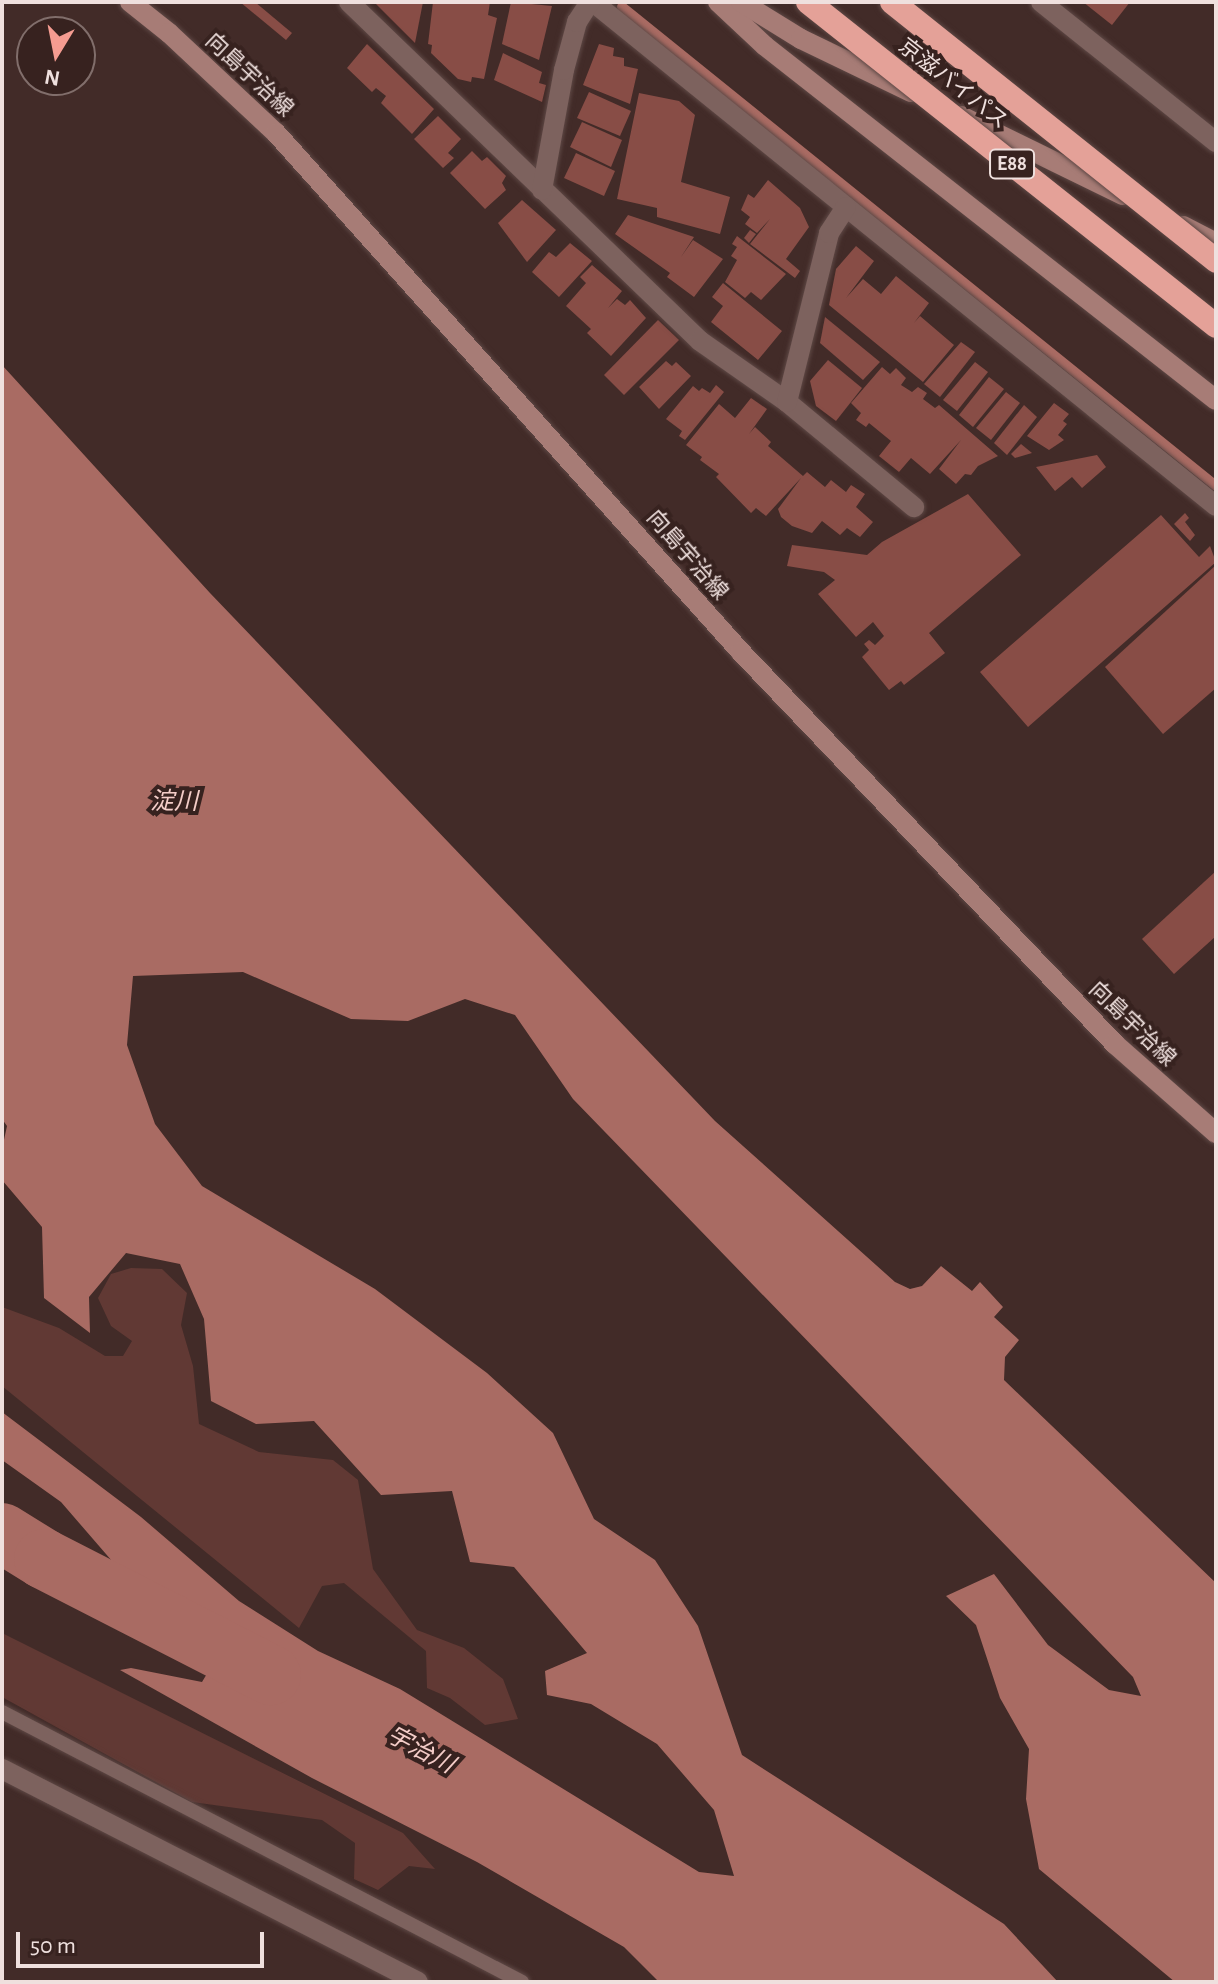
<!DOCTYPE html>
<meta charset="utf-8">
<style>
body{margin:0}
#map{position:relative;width:1218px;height:1984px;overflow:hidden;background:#422b28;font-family:"Alegreya Sans","Noto Sans JP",sans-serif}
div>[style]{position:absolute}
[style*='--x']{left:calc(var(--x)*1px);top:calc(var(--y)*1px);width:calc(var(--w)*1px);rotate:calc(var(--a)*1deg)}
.green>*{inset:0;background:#613934}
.water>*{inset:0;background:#a96b63}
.stream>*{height:10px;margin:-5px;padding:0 5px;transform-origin:5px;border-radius:5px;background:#a96b63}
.river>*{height:60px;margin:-30px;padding:0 30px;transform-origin:30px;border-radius:30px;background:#a96b63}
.building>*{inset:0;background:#884d46}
.roads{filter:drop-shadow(0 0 2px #5e4845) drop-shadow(0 0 2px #5e4845)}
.lane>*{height:14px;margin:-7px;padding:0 7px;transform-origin:7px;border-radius:7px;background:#7d625e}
.street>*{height:20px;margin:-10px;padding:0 10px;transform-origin:10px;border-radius:10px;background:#7d625e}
.secondary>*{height:20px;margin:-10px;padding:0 10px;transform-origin:10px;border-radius:10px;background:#a77c76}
.bridges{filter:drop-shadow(0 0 2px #5e4845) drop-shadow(0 0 2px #5e4845)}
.highway-bridge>*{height:24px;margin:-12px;padding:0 12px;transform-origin:12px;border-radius:12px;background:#e4a198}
span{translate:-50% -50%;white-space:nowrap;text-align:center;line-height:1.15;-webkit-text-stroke:8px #37221f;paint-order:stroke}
.shield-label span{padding:2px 6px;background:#37221f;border:2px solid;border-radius:6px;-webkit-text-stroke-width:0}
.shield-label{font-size:20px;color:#efe0de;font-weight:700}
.street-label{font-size:22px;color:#efe0de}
.water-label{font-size:24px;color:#f4cdc8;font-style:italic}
.frame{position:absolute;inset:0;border:4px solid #efe0de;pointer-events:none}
.north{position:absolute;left:16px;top:16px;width:80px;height:80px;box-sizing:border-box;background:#37221f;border:2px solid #816e6b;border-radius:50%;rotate:190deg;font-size:22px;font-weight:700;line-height:32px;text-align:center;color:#efe0de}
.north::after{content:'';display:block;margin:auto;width:28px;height:36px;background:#f59c91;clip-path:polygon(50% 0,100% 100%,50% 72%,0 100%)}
.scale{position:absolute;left:16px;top:1932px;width:248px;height:36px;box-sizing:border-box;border:4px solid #efe0de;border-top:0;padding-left:10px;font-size:24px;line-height:28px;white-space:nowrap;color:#efe0de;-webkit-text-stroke:6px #37221f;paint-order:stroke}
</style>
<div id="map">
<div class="green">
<div style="clip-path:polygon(131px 1268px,162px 1269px,187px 1293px,181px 1325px,193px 1366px,199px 1424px,259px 1452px,333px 1460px,358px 1480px,373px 1569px,417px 1630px,464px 1648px,503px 1679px,518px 1719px,485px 1725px,450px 1698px,427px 1688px,426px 1651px,344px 1583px,322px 1586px,299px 1628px,2px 1386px,2px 1307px,59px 1328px,105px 1356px,123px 1356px,132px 1341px,111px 1326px,98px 1298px,111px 1274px)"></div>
<div style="clip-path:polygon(2px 1633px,403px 1833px,435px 1869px,409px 1866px,378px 1890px,354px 1879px,355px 1843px,322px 1820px,192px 1802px,2px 1697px)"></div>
</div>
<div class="water">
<div style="clip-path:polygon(2px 365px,210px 593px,715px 1121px,895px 1282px,910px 1289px,922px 1286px,941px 1266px,972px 1291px,980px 1282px,1003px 1307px,994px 1317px,1019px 1340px,1005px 1357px,1004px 1380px,1216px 1583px,1216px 1982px,1175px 1982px,1039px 1869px,1026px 1799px,1029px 1749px,1000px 1698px,976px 1625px,946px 1596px,994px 1574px,1048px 1645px,1109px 1690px,1141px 1696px,1133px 1677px,573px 1099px,515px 1015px,465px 999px,408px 1021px,351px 1019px,243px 972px,133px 976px,127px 1045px,155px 1124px,202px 1186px,375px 1289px,487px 1373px,553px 1433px,594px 1519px,655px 1560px,698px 1626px,742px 1755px,1004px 1924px,1058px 1982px,659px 1982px,624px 1947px,477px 1862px,312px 1778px,120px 1670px,131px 1668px,202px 1682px,208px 1672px,198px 1640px,178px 1610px,133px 1586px,131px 1574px,112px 1561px,61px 1502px,2px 1460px,2px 1412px,141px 1517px,239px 1601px,318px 1651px,400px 1689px,699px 1872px,734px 1876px,714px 1810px,657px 1744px,591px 1704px,547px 1695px,545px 1671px,587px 1653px,514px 1567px,470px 1562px,452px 1491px,381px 1495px,314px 1421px,256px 1424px,211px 1401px,204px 1319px,180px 1264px,126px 1253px,89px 1297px,90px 1333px,44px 1298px,42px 1227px,2px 1180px,2px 1149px,7px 1126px,2px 1119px)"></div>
</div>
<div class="stream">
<div style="--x:622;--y:7;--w:763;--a:38.88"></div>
</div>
<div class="river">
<div style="--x:2;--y:1533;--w:49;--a:31.8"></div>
<div style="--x:44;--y:1559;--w:255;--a:27.1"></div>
</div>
<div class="building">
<div style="clip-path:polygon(240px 2px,255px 2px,292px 33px,286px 40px)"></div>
<div style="clip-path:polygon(374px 2px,423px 2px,415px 43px)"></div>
<div style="clip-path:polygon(433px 2px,490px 2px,488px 15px,497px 18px,484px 79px,472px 77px,471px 82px,458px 79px,431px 53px,432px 45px,428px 44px)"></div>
<div style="clip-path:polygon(511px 2px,552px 6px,539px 60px,502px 44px)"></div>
<div style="clip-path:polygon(1083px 2px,1130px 2px,1112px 25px)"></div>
<div style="clip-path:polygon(367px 44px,434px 109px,412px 134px,381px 103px,386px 96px,376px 88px,372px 92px,347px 68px)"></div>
<div style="clip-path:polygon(599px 44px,614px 48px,613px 56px,624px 58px,624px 66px,638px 69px,630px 104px,583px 85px)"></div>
<div style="clip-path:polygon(503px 53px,542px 72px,539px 83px,546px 85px,542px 102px,494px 80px)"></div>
<div style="clip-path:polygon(589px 92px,631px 111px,620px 136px,577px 118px)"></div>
<div style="clip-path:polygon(639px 93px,679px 101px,695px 115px,681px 182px,730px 197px,720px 234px,657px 217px,657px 208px,617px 199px)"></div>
<div style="clip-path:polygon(438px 116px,461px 139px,448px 153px,454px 158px,443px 168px,414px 139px)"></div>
<div style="clip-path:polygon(582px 122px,622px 140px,611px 167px,570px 147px)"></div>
<div style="clip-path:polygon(472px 151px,482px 161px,487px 157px,506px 176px,502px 183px,506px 190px,485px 209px,450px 173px)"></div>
<div style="clip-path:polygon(576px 153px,615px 171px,604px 196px,564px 178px)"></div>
<div style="clip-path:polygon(768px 180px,800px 208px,809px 227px,786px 259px,800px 271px,795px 278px,750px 244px,770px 219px,757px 233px,745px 224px,750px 217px,741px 210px,748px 194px,754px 198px)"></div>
<div style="clip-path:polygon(522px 200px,556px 230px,527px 262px,498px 223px)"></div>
<div style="clip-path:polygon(628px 215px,694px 237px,681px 257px,693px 240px,723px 259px,694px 297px,667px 277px,670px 273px,615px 234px)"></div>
<div style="clip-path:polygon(750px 230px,756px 234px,749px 243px,744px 238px)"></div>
<div style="clip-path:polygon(737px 236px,786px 274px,761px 300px,751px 292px,745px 298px,725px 282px,737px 260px,731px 256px,737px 247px,732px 244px)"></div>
<div style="clip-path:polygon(570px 243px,592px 261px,559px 297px,532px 272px,549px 252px,556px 257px)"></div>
<div style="clip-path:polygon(856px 246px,874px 261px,846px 298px,863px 279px,881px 294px,896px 276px,929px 303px,914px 323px,920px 316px,954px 345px,923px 382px,829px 305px,836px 269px)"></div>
<div style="clip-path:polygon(592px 265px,622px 291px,608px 308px,617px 299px,625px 305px,630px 300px,646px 318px,611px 356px,587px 333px,591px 329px,566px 306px,586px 283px,580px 277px)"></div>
<div style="clip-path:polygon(723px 283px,782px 331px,758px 360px,711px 322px,723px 306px,712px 297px)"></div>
<div style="clip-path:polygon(825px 317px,880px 362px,863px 380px,820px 343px)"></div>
<div style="clip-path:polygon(658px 320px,679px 340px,624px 395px,604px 375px)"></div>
<div style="clip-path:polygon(961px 342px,975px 352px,940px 397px,924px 384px)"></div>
<div style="clip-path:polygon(828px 360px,862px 388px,836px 421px,816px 406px,810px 381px)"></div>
<div style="clip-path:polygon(666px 361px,672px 366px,676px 362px,691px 376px,659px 409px,639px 387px)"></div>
<div style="clip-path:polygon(975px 362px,988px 372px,957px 411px,943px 400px)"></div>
<div style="clip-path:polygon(882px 367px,890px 374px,896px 368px,906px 378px,901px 385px,912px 392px,918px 387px,927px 393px,923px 399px,935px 408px,939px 405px,998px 456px,978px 466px,971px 475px,965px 474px,956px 484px,939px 469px,961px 440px,930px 474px,911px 458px,899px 472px,879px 456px,891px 441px,869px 423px,866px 427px,856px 420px,861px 413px,851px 403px)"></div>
<div style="clip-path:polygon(989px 377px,1004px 389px,973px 427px,959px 415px)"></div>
<div style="clip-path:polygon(716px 385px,724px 392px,685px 440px,679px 436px,682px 431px,666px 419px,693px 386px,699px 391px,702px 388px,710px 393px)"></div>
<div style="clip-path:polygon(1006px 392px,1020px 403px,991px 440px,976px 428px)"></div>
<div style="clip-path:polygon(751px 398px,767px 409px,749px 434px,755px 427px,771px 442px,768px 446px,803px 476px,807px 472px,825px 487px,831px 480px,846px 492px,851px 485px,865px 494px,856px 507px,873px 522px,860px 537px,847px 528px,840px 535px,822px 521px,812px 533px,792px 526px,781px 517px,778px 509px,801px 478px,766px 516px,756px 508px,751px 513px,716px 477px,719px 474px,700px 460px,702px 457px,686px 445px,719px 404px,735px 418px)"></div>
<div style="clip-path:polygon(1054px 403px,1069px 414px,1063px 421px,1067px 424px,1058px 435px,1064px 440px,1049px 450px,1027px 436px)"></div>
<div style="clip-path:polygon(1024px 405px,1037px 417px,1007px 455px,994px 443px)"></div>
<div style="clip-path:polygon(1021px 444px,1032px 453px,1015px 458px,1011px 454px)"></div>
<div style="clip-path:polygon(1097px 455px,1106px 467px,1082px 488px,1072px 477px,1055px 491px,1036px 467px)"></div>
<div style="clip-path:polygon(968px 494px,1021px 555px,929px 633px,945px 653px,904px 685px,901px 681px,889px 690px,862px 657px,869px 650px,864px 644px,869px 640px,875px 645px,884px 636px,873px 622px,856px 637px,818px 594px,835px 580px,824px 572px,787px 566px,792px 545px,867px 555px,882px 542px)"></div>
<div style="clip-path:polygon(1185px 513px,1189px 518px,1185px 522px,1195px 535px,1190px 541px,1174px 524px)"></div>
<div style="clip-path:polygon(1161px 515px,1199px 557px,1210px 546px,1216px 562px,1028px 727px,980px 672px)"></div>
<div style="clip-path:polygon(1216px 565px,1216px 688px,1163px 734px,1105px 667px)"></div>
<div style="clip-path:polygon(1216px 871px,1216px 936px,1174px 974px,1142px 939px)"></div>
</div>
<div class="roads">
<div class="lane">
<div style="--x:2;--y:1712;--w:586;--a:27.44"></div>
</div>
<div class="street">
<div style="--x:349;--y:2;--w:488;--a:44"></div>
<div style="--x:700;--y:341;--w:106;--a:35"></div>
<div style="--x:787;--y:402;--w:165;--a:39.6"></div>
<div style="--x:593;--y:2;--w:801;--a:38.97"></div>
<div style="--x:1041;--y:2;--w:224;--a:38.7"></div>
<div style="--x:542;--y:190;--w:122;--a:-79.6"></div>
<div style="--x:564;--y:70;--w:50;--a:-74.8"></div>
<div style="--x:577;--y:22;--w:24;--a:-57"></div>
<div style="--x:787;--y:402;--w:174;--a:-76"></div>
<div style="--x:829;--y:233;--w:31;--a:-57"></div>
<div style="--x:2;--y:1769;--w:467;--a:27.1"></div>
</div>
<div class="secondary">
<div style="--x:130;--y:2;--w:50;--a:38.5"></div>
<div style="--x:169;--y:33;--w:146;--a:43.1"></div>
<div style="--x:276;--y:133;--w:697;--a:48.14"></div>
<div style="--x:741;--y:652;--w:542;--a:46.35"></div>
<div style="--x:1115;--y:1044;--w:135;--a:41.4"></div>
<div style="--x:718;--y:2;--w:64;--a:43.1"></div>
<div style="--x:765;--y:46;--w:573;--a:38.13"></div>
<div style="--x:741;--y:2;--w:70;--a:31.7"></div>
<div style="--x:801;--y:39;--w:122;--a:25.7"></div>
<div style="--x:961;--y:116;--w:180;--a:26"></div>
<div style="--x:1183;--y:226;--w:37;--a:27"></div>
</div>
</div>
<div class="bridges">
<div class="highway-bridge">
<div style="--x:808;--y:2;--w:521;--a:38.45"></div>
<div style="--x:892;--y:2;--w:415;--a:38.6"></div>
</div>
</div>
<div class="shield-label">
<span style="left:1012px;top:164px">E88</span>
</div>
<div class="street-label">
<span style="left:249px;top:75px;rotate:43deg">向島宇治線</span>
<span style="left:953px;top:84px;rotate:38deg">京滋バイパス</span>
<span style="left:687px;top:555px;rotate:49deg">向島宇治線</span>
<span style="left:1132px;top:1024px;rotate:44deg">向島宇治線</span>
</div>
<div class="water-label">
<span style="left:174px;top:803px">淀川</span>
<span style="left:420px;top:1751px;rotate:28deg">宇治川</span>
</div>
<div class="frame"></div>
<div class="north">N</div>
<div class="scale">50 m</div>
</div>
